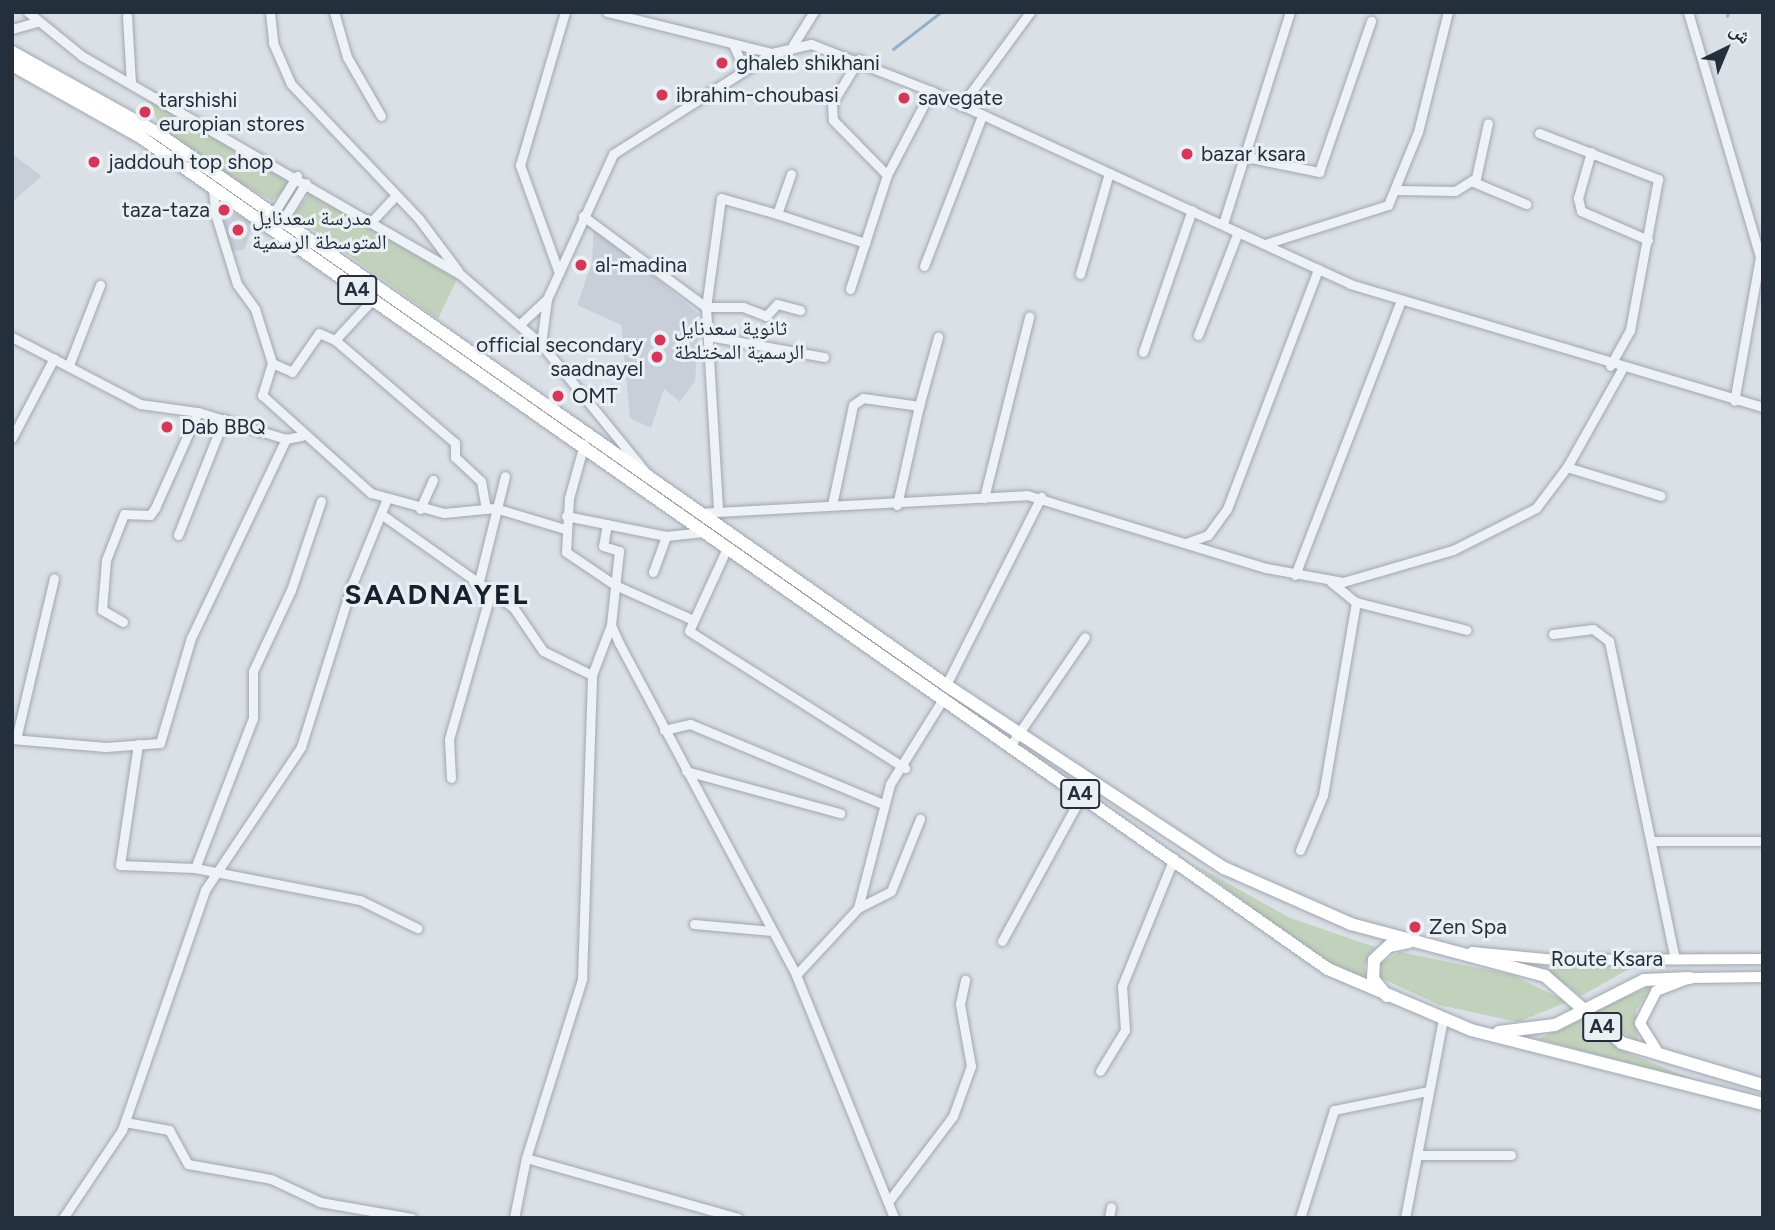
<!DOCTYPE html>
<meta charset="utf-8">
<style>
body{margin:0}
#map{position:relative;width:1775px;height:1230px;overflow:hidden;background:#dbe0e7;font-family:Figtree,"Noto Naskh Arabic",sans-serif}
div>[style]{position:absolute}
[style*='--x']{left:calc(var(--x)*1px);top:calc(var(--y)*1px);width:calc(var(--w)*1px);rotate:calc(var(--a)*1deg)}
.built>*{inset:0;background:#c9cfd9}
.green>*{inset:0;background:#c2d1bc}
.stream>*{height:2.5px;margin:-1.25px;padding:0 1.25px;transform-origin:1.25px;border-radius:1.25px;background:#93b0c9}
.roads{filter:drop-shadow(0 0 2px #a0a7b1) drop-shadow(0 0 2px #a0a7b1)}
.minor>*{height:9px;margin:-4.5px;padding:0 4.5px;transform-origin:4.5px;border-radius:4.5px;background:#eef1f5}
.major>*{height:10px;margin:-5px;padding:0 5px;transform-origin:5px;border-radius:5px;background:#fff}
.highway>*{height:12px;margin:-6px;padding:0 6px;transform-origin:6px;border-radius:6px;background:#fff}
.dots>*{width:19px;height:19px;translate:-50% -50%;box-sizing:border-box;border:4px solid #eaeff4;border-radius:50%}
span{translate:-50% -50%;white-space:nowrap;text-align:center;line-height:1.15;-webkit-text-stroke:6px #eaeff4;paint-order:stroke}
.shield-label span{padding:2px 5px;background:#eaeff4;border:2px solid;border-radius:5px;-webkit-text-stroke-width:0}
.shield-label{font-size:19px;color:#242f3d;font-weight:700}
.poi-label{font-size:21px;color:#242f3d}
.left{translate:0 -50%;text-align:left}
.right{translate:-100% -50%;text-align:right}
.street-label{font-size:21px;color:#242f3d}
.district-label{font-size:28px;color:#17202e;font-weight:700;letter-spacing:2px}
.frame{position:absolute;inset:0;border:14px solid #242f3d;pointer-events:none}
.north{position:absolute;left:1691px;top:14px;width:70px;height:70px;-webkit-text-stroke:5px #eaeff4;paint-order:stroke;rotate:43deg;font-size:19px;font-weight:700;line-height:28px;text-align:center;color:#242f3d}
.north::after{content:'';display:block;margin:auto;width:24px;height:32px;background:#242f3d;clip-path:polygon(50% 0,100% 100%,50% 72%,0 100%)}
</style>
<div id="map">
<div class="built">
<div style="clip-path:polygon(12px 154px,42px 176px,12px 202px)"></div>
<div style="clip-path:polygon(218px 205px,254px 223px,244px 250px,231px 251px)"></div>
<div style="clip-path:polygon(594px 226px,700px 315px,695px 381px,680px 402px,664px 389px,651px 428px,630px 418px,621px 325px,577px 305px,592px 262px)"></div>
</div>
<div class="green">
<div style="clip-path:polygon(147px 96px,288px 178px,284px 190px,272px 201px,235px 180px,160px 127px)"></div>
<div style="clip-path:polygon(310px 193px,457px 279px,438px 319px,293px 215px)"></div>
<div style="clip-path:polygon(1194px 864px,1290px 918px,1375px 947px,1364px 966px,1367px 982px,1310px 952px)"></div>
<div style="clip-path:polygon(1400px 952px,1513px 975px,1567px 1002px,1518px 1022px,1439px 1005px,1381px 978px,1378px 965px)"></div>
<div style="clip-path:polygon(1638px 964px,1581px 996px,1545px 969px,1590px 968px)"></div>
<div style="clip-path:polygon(1654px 985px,1636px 1010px,1638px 1042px,1592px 1011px)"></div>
<div style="clip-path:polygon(1584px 1019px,1623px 1051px,1699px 1082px,1538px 1039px)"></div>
</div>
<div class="stream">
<div style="--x:1727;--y:16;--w:4;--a:-76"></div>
<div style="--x:893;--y:49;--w:61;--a:-37.6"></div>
</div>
<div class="roads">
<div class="minor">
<div style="--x:28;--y:12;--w:70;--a:39.2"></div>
<div style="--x:82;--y:56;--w:436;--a:30"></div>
<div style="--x:460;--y:274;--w:107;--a:40.8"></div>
<div style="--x:541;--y:344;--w:168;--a:50.8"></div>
<div style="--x:270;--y:12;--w:31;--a:84"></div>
<div style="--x:273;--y:43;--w:45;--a:66.3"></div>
<div style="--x:291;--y:84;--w:186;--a:46.5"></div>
<div style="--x:419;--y:219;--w:65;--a:53.1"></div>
<div style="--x:334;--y:12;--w:47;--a:73.9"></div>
<div style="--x:347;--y:57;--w:68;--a:60"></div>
<div style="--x:607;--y:12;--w:170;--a:14"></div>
<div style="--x:1688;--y:12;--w:255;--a:73.6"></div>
<div style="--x:1760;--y:257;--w:146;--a:100.2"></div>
<div style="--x:127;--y:16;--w:67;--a:86.6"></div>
<div style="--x:12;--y:29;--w:25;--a:-16"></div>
<div style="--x:733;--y:44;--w:27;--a:66"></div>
<div style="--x:793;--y:45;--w:39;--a:-58"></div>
<div style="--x:859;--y:59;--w:52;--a:121.5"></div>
<div style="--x:832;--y:103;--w:17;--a:87"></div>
<div style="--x:833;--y:120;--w:77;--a:45.5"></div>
<div style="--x:961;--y:106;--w:117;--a:-53.7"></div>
<div style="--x:1539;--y:133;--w:128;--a:21.1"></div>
<div style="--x:1658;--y:179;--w:154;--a:100.5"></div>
<div style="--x:1630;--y:330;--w:41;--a:119.1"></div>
<div style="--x:1591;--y:152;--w:48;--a:105.8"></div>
<div style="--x:1578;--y:198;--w:13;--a:77"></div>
<div style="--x:1581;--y:211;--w:73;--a:23.4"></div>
<div style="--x:1246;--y:157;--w:75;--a:11.6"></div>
<div style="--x:1319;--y:172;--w:160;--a:-71"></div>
<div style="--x:791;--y:174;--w:42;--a:109.3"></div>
<div style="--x:777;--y:214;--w:93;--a:18.2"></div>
<div style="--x:1471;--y:181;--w:60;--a:22.7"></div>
<div style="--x:213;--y:188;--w:25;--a:85"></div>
<div style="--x:215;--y:213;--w:74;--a:72.8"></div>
<div style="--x:237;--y:284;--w:31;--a:54"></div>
<div style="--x:255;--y:309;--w:57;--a:72.5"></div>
<div style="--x:272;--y:363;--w:22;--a:24"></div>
<div style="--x:292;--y:372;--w:47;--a:-55.3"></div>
<div style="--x:319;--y:333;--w:17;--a:24"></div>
<div style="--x:1398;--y:190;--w:57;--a:1"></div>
<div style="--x:1455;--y:191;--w:25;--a:-32"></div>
<div style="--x:1476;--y:178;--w:56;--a:-77.7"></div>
<div style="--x:777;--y:214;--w:58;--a:-164.1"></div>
<div style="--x:721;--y:198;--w:110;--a:97.8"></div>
<div style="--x:706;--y:307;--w:37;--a:0"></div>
<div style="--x:743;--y:307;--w:25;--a:21"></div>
<div style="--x:766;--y:316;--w:16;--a:-47"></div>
<div style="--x:777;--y:304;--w:24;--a:15"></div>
<div style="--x:583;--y:216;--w:153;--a:36.5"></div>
<div style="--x:706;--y:307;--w:201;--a:86.6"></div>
<div style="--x:270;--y:219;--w:51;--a:-57.9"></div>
<div style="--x:372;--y:221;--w:34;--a:-47"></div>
<div style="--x:281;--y:223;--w:47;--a:-58"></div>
<div style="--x:1223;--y:224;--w:222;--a:-72.5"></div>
<div style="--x:1265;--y:244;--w:129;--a:-17.6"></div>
<div style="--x:1388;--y:205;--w:79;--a:-67.7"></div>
<div style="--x:1418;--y:132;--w:124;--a:-76"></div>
<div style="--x:924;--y:266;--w:161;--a:-68.9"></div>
<div style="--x:559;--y:273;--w:115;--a:-109.9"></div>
<div style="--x:520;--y:165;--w:159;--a:-73.6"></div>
<div style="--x:1080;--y:274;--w:105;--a:-74"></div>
<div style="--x:850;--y:289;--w:120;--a:-72"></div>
<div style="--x:887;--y:175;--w:95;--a:-62.4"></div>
<div style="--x:372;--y:300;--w:54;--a:132.8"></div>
<div style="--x:335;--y:340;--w:158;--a:40.6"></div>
<div style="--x:455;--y:443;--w:14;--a:90"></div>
<div style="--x:455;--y:457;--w:35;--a:43"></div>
<div style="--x:481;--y:481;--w:28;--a:80"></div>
<div style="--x:519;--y:325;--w:38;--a:-43"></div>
<div style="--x:1198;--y:335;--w:110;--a:-68.8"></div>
<div style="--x:708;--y:336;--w:118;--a:10.3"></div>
<div style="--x:12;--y:337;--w:144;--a:27.6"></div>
<div style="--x:140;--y:404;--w:59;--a:7.9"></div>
<div style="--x:198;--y:412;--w:92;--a:17.1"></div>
<div style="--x:286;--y:439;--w:16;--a:-11"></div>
<div style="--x:541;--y:344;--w:45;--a:-82.4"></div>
<div style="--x:547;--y:299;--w:159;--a:-65.5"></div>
<div style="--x:613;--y:154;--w:188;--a:-32.4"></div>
<div style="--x:772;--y:53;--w:40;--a:-13"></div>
<div style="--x:811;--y:44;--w:129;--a:21.4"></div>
<div style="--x:931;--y:91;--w:461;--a:24.7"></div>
<div style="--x:1350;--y:284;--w:431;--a:16.6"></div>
<div style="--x:1143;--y:352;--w:150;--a:-71"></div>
<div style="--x:272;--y:363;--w:34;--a:107"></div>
<div style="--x:262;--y:395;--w:147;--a:42"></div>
<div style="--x:371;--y:493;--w:76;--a:15.3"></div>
<div style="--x:444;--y:513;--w:51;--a:-5.6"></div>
<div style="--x:495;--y:508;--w:73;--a:16.7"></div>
<div style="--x:69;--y:365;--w:86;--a:-68.8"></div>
<div style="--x:12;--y:438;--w:90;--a:-62.3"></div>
<div style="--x:584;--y:444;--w:56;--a:105.5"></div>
<div style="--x:569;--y:498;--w:54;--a:93.2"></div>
<div style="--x:566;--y:552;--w:59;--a:34"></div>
<div style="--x:615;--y:585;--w:83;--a:24.1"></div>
<div style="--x:1567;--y:467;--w:98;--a:17.1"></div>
<div style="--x:984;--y:498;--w:187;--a:-76"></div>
<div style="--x:321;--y:501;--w:94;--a:108.6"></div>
<div style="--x:291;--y:590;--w:89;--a:115.1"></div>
<div style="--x:253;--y:671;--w:47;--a:90"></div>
<div style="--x:253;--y:718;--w:161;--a:111.1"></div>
<div style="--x:195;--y:868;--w:168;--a:11"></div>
<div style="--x:360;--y:900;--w:64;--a:26.2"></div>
<div style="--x:832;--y:505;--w:102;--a:-78.1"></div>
<div style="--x:853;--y:405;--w:12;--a:-35"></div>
<div style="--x:863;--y:398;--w:57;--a:8.1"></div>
<div style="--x:919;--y:406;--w:72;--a:-74.6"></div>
<div style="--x:897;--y:505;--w:101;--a:-77.5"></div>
<div style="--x:420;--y:509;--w:32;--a:-66"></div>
<div style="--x:698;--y:513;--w:329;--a:-3.1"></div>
<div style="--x:1027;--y:495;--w:250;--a:17"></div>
<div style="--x:1266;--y:568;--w:78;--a:10.3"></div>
<div style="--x:1343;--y:582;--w:115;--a:-16.2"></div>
<div style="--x:1453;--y:550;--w:93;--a:-26.8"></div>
<div style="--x:1536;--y:508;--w:51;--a:-52.9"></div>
<div style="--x:1567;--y:467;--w:112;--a:-60.7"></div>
<div style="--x:381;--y:514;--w:161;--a:35.2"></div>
<div style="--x:513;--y:607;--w:53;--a:55.7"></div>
<div style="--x:543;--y:651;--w:55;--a:26.1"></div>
<div style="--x:566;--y:516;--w:102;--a:11.3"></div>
<div style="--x:666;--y:536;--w:38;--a:-6"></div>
<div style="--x:607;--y:524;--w:22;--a:100"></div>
<div style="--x:603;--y:546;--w:17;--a:17"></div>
<div style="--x:619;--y:551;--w:74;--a:96.2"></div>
<div style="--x:611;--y:625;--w:20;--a:66"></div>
<div style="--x:619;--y:643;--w:376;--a:61.9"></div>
<div style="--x:796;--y:975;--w:262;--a:68"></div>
<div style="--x:178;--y:535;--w:125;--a:-68.4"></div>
<div style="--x:1186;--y:543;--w:23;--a:-20"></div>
<div style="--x:1208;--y:535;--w:32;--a:-54"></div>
<div style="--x:1227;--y:509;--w:257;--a:-69.2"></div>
<div style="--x:727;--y:548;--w:91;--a:114.6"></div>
<div style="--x:689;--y:631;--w:256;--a:32.4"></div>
<div style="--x:653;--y:572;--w:38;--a:-70"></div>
<div style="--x:1295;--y:575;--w:294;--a:-68.9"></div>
<div style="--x:479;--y:581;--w:108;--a:-76.1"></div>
<div style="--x:1331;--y:582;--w:32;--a:39"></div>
<div style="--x:1356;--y:602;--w:114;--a:14.2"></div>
<div style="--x:123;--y:622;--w:24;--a:-150"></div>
<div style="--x:102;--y:610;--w:50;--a:-85.4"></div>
<div style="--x:106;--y:560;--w:49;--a:-68.6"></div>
<div style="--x:124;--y:514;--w:26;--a:2"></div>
<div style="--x:150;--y:515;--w:9;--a:-54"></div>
<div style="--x:155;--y:508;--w:105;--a:-65.9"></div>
<div style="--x:1553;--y:634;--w:40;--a:-7.1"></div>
<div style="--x:1593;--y:629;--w:20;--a:37"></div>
<div style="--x:1609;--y:641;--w:325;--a:78.3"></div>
<div style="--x:946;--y:685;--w:211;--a:-63.2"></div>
<div style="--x:664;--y:730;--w:27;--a:-13"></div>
<div style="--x:690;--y:724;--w:209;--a:22.5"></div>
<div style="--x:12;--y:739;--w:94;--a:4.9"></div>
<div style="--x:106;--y:747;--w:54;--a:-4.2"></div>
<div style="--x:160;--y:743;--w:109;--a:-73.6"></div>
<div style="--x:191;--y:638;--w:221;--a:-64.5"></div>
<div style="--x:16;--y:739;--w:165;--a:-76.7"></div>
<div style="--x:138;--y:744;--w:122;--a:98.5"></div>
<div style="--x:120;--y:865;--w:75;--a:2.3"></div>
<div style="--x:1010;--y:746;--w:132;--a:-55.5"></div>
<div style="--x:686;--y:771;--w:160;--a:15.3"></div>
<div style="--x:451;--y:778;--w:39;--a:-93"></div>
<div style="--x:449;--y:739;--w:153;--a:-74.1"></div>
<div style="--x:1652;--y:841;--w:111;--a:0"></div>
<div style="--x:1300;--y:850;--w:60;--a:-67.3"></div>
<div style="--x:1323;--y:795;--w:196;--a:-80.3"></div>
<div style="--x:858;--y:908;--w:37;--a:-27"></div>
<div style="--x:891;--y:891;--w:78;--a:-68.1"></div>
<div style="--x:694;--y:924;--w:78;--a:5.1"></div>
<div style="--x:1002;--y:941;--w:166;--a:-61.3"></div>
<div style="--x:796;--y:975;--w:91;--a:-47.2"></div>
<div style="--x:858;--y:908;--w:128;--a:-75.5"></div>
<div style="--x:890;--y:784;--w:100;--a:-58.1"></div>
<div style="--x:1100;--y:1071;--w:48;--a:-58.6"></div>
<div style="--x:1125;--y:1030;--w:44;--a:-93.9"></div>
<div style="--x:1122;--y:986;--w:138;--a:-67.9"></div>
<div style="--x:125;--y:1122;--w:45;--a:10.3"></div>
<div style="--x:169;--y:1130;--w:39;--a:61"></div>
<div style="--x:188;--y:1164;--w:84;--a:10.2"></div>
<div style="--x:271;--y:1179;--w:54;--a:25.1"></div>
<div style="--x:320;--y:1202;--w:93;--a:9.9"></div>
<div style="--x:1417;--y:1155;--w:94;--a:0"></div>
<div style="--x:526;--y:1158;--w:220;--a:15.8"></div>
<div style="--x:888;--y:1202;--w:108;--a:-52.9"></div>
<div style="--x:953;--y:1116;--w:53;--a:-70.2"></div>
<div style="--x:971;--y:1066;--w:63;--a:-100.1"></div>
<div style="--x:960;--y:1004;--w:25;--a:-78"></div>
<div style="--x:63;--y:1218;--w:106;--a:-56.2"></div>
<div style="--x:122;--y:1130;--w:254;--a:-70.9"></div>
<div style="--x:205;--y:890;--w:172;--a:-56.1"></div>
<div style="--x:301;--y:747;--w:168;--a:-72.6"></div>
<div style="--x:351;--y:587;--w:93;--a:-67.9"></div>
<div style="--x:514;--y:1218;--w:61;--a:-78.7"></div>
<div style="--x:526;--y:1158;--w:188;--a:-72.6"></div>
<div style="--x:582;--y:979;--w:304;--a:-88.1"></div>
<div style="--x:592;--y:675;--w:53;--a:-69.2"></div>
<div style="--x:1109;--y:1218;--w:11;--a:-80"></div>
<div style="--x:1300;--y:1218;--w:113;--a:-72.5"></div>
<div style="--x:1334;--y:1110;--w:96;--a:-11.4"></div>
<div style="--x:1405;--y:1218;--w:203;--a:-79.2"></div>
</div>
<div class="major">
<div style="--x:1472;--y:952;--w:84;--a:5.4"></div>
<div style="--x:1556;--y:960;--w:207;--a:-0.3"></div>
<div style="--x:1659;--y:1054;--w:36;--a:-122"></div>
<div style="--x:1640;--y:1023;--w:36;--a:-63"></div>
<div style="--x:1656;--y:991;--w:36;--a:-21"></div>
<div style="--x:1690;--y:978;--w:73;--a:-0.8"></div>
</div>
<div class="highway">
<div style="--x:12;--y:52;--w:165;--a:29.1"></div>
<div style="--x:156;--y:132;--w:964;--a:34.99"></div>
<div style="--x:946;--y:685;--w:333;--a:33.4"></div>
<div style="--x:1224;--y:868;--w:139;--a:23.8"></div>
<div style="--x:1351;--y:924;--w:201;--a:15"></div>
<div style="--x:1545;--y:976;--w:102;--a:41"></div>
<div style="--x:1622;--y:1043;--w:147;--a:16.6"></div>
<div style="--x:12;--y:65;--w:149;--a:29.3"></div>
<div style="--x:142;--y:138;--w:1448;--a:35.02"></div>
<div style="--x:1328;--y:969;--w:155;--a:23.1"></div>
<div style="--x:1471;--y:1030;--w:301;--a:14.2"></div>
<div style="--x:1387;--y:996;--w:22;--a:-129"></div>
<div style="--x:1373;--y:979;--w:19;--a:-87"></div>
<div style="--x:1374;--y:960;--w:21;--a:-43"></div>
<div style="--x:1389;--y:946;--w:20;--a:-11"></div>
<div style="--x:1499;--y:1032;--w:56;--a:-7.1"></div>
<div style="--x:1555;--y:1025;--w:100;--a:-26.8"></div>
<div style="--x:1644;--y:980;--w:46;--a:-2.5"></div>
</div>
</div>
<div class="dots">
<div style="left:722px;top:63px;background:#d43757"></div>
<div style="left:662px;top:95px;background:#d43757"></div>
<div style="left:904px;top:98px;background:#d43757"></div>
<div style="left:145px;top:112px;background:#d43757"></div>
<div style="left:1187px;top:154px;background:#d43757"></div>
<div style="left:94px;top:162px;background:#d43757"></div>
<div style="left:224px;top:210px;background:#d43757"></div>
<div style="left:238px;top:230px;background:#d43757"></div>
<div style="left:581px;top:265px;background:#d43757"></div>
<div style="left:660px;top:340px;background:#d43757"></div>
<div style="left:657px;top:357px;background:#d43757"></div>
<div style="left:558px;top:396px;background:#d43757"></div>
<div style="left:167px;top:427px;background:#d43757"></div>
<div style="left:1415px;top:927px;background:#d43757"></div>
</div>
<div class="shield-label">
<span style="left:357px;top:290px">A4</span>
<span style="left:1080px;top:794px">A4</span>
<span style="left:1602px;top:1027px">A4</span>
</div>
<div class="poi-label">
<span class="left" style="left:736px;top:63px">ghaleb shikhani</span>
<span class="left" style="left:676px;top:95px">ibrahim-choubasi</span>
<span class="left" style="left:918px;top:98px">savegate</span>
<span class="left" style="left:159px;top:112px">tarshishi<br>europian stores</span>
<span class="left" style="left:1201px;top:154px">bazar ksara</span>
<span class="left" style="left:108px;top:162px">jaddouh top shop</span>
<span class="right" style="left:210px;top:210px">taza-taza</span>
<span class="left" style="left:252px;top:230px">مدرسة سعدنايل<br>المتوسطة الرسمية</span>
<span class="left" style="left:595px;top:265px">al-madina</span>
<span class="left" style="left:674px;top:340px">ثانوية سعدنايل<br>الرسمية المختلطة</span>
<span class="right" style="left:643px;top:357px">official secondary<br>saadnayel</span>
<span class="left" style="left:572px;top:396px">OMT</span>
<span class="left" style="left:181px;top:427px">Dab BBQ</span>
<span class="left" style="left:1429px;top:927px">Zen Spa</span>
</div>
<div class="street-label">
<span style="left:1607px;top:959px">Route Ksara</span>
</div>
<div class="district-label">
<span style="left:437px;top:594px">SAADNAYEL</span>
</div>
<div class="frame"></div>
<div class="north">ش</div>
</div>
